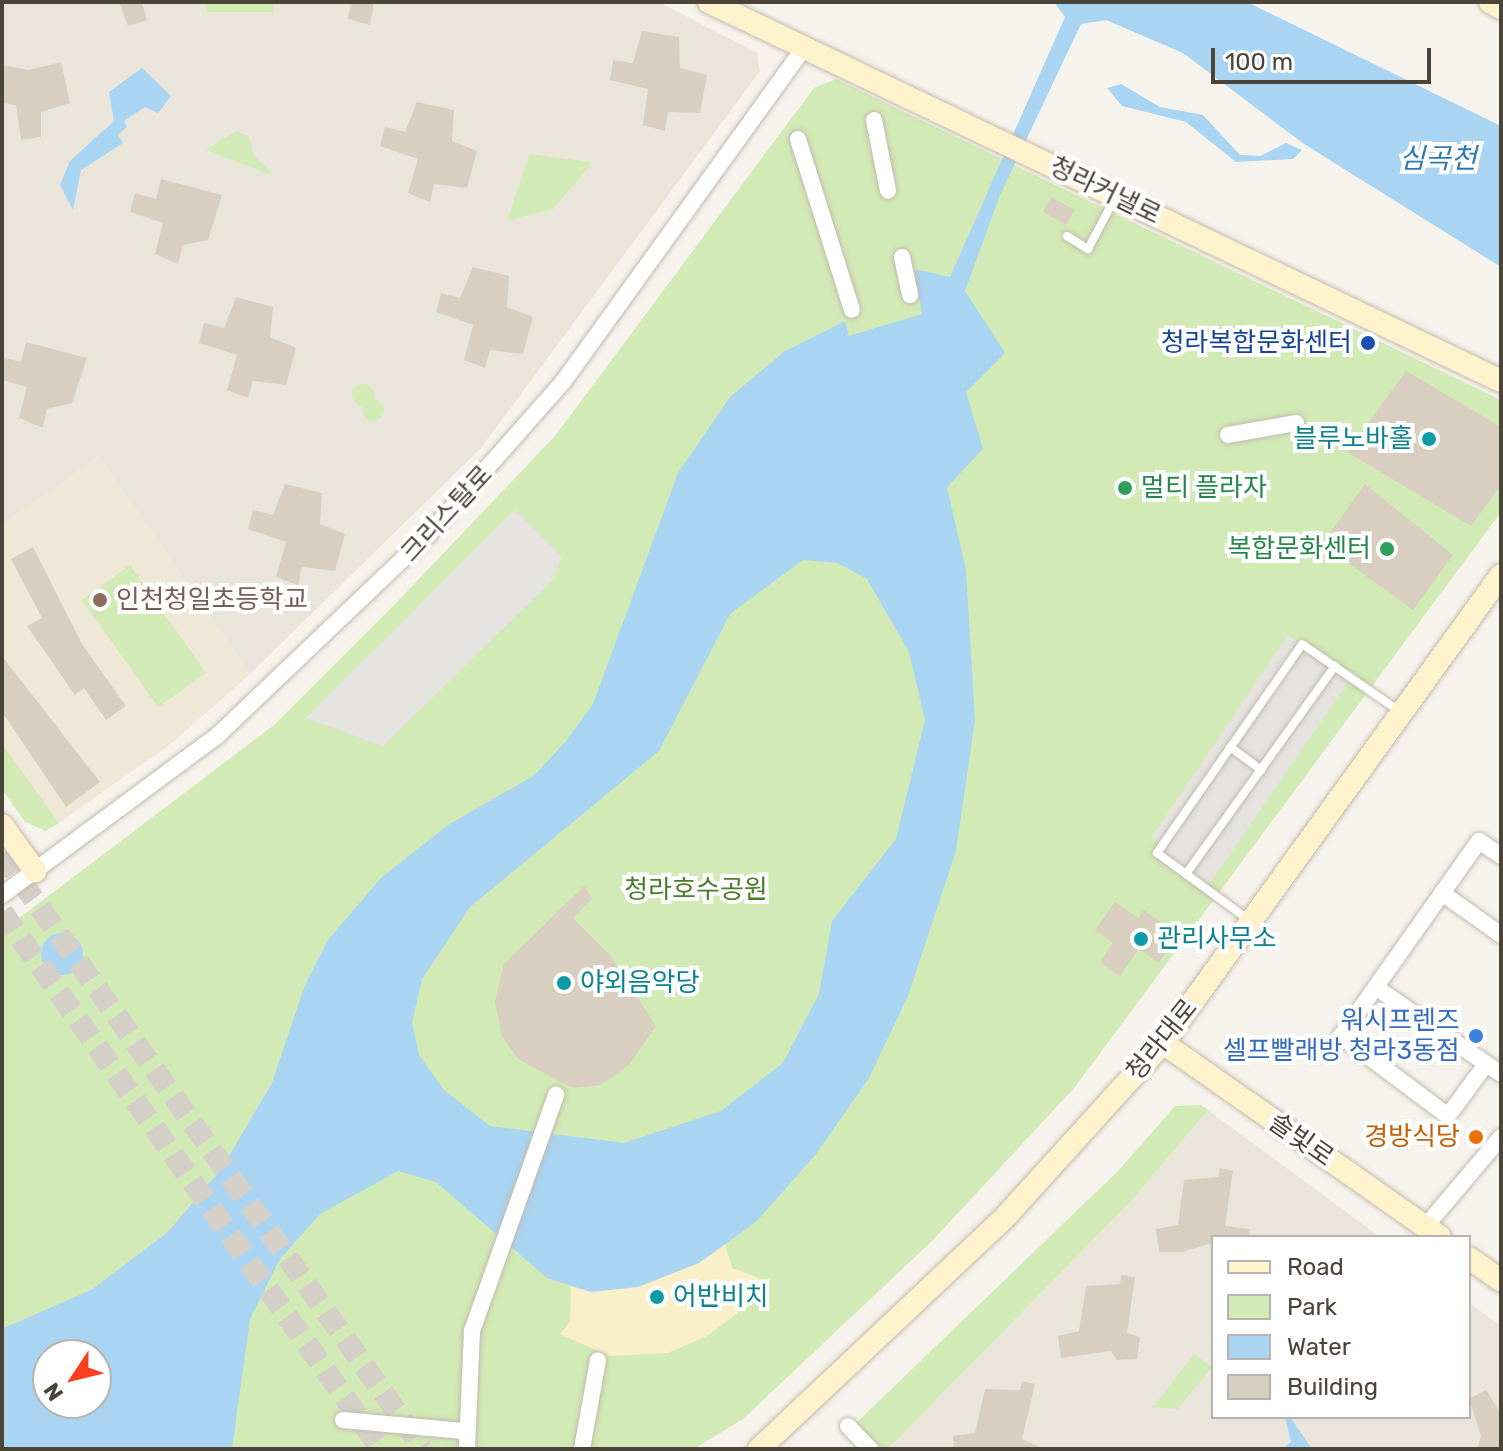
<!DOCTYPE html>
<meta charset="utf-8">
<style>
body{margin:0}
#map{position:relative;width:1503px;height:1451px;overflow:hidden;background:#f6f3ec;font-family:Rubik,"Noto Sans KR",sans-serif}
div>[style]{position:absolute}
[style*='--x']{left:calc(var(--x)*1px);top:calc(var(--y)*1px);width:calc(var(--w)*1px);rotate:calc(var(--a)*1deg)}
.residential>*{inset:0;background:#eae5da}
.education>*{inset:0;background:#efe8d6}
.green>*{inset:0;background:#d2eab5}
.round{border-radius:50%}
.sand>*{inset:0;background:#f9efc9}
.parking>*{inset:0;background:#e5e3e0}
.water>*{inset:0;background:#a9d4f2}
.building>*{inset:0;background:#d8cfc1}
.secondary-tunnel>*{height:22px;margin-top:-11px;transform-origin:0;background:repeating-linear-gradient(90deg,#d4d0c8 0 22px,transparent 0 33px)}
.roads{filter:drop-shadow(0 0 2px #c2bbae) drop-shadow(0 0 2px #c2bbae)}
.lane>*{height:8px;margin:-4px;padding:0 4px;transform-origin:4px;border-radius:4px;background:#fff}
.street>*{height:16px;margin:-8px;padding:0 8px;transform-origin:8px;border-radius:8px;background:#fff}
.secondary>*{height:22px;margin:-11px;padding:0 11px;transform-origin:11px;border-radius:11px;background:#fff3cd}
.dots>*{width:22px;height:22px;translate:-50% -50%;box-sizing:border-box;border:4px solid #fff;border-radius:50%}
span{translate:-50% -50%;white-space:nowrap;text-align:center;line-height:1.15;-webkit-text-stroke:8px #fff;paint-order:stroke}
.street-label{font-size:26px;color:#4b4439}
.transit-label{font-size:26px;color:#164399}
.right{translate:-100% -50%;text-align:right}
.culture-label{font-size:26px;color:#0d838f}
.left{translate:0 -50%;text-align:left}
.leisure-label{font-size:26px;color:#27864d}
.education-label{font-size:26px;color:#785e54}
.park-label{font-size:26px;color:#4a7f2a}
.shop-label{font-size:26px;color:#366cbe}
.food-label{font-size:26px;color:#c56008}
.water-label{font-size:28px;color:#2e7ab2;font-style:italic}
.frame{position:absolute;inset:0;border:4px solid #4b4439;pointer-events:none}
.legend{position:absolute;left:1211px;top:1235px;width:260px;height:184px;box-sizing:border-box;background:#fff;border:2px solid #b7b4b0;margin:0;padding:10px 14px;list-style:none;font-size:24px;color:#4b4439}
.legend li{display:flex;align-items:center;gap:16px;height:40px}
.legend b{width:40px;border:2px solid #b7b4b0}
.north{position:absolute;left:32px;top:1339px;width:80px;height:80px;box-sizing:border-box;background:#fff;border:2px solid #b7b4b0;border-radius:50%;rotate:235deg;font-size:22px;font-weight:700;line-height:32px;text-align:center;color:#4b4439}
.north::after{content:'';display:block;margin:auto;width:28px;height:36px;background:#fc3f1d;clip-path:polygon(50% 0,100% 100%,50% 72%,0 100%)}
.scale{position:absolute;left:1211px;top:48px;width:220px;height:36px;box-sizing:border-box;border:4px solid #4b4439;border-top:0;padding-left:10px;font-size:24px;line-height:28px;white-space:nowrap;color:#4b4439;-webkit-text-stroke:6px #fff;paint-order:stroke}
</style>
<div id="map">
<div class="residential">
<div style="clip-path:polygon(2px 2px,659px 2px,757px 53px,760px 71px,481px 448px,250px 674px,99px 456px,2px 525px)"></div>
<div style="clip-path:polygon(1208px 1110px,1380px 1237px,1213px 1237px,1213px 1417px,1469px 1417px,1469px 1303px,1501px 1326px,1501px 1449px,888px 1449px,1132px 1200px)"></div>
</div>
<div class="education">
<div style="clip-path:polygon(99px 456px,250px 674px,172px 743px,59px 823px,2px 743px,2px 525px)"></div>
</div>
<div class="green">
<div style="clip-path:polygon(206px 2px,272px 2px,274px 12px,207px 12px)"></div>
<div style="clip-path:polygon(evenodd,836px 79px,1501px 400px,1501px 512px,1075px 1087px,932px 1241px,743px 1419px,694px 1449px,2px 1449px,2px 931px,274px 725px,397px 602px,555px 436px,814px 88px,836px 79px,48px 1355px,96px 1355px,96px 1403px,48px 1403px,48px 1355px)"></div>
<div style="clip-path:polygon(236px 131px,249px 136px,254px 155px,274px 176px,206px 150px)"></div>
<div style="clip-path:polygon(529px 154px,590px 162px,589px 167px,553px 209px,507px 221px)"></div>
<div class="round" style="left:352px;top:384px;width:22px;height:22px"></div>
<div class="round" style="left:362px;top:399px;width:22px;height:22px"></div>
<div style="clip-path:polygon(130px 565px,206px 673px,158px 707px,82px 600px)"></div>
<div style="clip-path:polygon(2px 743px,59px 823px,46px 831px,25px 822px,2px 789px)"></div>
<div style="clip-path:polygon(1200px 1105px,1208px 1110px,1132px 1200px,888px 1449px,878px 1449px,855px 1424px,1119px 1170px,1175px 1106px)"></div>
<div style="clip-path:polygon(1194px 1354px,1212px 1367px,1178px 1409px,1153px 1407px)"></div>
</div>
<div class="sand">
<div style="clip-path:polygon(725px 1244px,732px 1268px,759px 1278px,738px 1313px,707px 1336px,668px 1353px,609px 1356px,560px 1334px,570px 1322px,571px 1286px,591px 1292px,699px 1263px)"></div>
</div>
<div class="parking">
<div style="clip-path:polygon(515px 510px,562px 557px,552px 581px,383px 746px,306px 718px)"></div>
<div style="clip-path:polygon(1288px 635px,1351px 678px,1206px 889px,1156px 853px,1162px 845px,1152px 837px)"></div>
</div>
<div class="water">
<div style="clip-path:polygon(evenodd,1054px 2px,1247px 2px,1501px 126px,1501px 267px,1304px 144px,1183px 53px,1106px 20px,1081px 24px,1000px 195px,965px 291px,1005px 353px,966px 392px,983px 449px,947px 487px,966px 570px,975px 720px,956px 851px,908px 996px,869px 1078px,816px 1154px,757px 1221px,699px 1263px,638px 1287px,591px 1292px,547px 1278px,436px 1182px,398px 1171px,320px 1214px,280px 1259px,250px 1319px,232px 1449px,2px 1449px,2px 1329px,91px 1290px,168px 1232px,222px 1168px,272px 1083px,305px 985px,328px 940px,381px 878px,448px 825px,535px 775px,566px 741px,593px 704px,678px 473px,730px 397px,785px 351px,845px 321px,849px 336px,922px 314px,914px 269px,950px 277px,1065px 17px,1054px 2px,803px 560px,838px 563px,867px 579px,909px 652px,925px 720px,896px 839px,832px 921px,819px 994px,783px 1063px,721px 1111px,624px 1143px,490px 1126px,444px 1090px,419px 1055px,412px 1022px,422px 979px,470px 907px,659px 751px,730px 614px,803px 560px,1054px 2px,48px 1355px,96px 1355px,96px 1403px,48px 1403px,48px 1355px)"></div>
<div style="clip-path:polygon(142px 68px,171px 96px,158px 113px,145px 107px,124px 121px,127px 127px,118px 135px,123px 143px,81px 170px,73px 210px,60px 185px,70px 161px,114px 121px,109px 92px)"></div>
<div style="clip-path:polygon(1121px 84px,1160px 107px,1203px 115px,1240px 155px,1260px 156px,1286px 143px,1302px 150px,1293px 159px,1236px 162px,1186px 122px,1122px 106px,1107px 88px)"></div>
<div class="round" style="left:41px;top:933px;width:42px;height:42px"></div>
<div style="clip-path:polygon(1285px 1417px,1290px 1417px,1312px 1449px,1282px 1449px,1291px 1442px)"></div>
</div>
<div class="building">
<div style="clip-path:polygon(119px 2px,142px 2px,147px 20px,128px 26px)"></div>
<div style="clip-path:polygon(351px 2px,374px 2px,370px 25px,348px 19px)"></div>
<div style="clip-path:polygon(642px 31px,679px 37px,680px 68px,707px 75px,700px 113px,668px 112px,665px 131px,643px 125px,648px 89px,610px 80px,613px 60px,633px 63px)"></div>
<div style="clip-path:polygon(61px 62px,70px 103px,41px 112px,41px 137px,21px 140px,16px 105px,2px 103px,2px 65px,29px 70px)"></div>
<div style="clip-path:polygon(417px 102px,454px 110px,452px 141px,477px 151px,467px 188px,434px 184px,430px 202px,408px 193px,418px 159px,380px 146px,385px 127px,405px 132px)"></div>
<div style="clip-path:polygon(161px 179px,222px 195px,208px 240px,183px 245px,178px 264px,155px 254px,163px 223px,130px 212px,135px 193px,156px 199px)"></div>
<div style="clip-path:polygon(1051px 197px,1075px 210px,1066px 225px,1043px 212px)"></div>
<div style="clip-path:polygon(473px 267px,509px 276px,507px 307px,533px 317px,523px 354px,490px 350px,485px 368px,464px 360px,473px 325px,436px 312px,441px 293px,460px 298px)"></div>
<div style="clip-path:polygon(236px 297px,273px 307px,270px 337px,296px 348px,286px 385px,253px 381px,248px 398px,227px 390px,237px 355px,199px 343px,204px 323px,224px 328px)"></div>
<div style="clip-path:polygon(26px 342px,87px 358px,72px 403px,47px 409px,43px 428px,19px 418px,27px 387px,2px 380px,2px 357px,21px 362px)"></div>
<div style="clip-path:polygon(1406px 371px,1501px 427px,1501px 485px,1471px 526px,1347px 452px)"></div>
<div style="clip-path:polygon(285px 484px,322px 493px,320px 524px,345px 534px,335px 571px,302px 567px,298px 585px,276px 577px,286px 542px,248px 529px,253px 510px,273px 515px)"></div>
<div style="clip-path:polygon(1365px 484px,1453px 555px,1413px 610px,1322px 544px)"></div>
<div style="clip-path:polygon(33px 547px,82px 644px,126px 706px,106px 720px,84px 688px,75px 695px,27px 626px,42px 618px,11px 559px)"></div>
<div style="clip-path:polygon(2px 656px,100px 782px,66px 807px,2px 712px)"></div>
<div style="clip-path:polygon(584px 886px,592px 898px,573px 918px,609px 954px,656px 1026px,629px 1065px,601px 1085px,572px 1088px,518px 1059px,502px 1036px,495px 1002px,504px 964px)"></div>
<div style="clip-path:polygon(1115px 902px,1138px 918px,1144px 910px,1178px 935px,1159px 963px,1139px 949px,1120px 976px,1100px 962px,1113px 943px,1095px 930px)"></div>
<div style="clip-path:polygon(1220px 1168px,1233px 1171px,1225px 1226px,1250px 1229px,1249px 1237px,1213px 1237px,1213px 1243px,1182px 1252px,1159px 1252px,1156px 1229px,1178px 1225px,1184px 1180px,1218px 1177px)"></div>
<div style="clip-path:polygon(1121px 1275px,1135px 1277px,1127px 1333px,1140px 1337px,1137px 1359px,1117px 1360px,1111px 1351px,1061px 1358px,1058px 1336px,1079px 1331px,1086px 1286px,1120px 1284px)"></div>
<div style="clip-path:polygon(1022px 1381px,1035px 1384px,1022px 1439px,1044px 1449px,954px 1449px,953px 1436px,975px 1433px,985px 1389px,1020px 1390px)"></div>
<div style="clip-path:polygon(1486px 1390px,1501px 1414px,1501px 1449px,1477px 1449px,1481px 1436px,1469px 1399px)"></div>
</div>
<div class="secondary-tunnel">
<div style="--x:2;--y:854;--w:729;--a:54.72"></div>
<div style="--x:2;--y:912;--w:657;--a:54.79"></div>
</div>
<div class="roads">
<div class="lane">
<div style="--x:1067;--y:236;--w:25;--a:32"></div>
<div style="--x:1088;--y:249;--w:58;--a:-62.1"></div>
<div style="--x:1230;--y:747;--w:39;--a:36"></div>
<div style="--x:1186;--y:874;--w:256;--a:-54.4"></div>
<div style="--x:1249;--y:920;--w:114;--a:-143.9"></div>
<div style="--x:1157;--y:853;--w:254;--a:-55.2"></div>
<div style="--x:1302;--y:644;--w:118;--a:34.6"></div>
</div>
<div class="street">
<div style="--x:874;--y:120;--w:72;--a:78.8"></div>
<div style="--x:798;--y:139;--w:179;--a:72.5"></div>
<div style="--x:902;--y:257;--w:39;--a:78"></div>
<div style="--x:1228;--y:435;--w:69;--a:-10"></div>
<div style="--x:1442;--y:893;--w:72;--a:35.4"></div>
<div style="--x:2;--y:895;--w:269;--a:-36.5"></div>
<div style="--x:218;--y:735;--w:290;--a:-43.6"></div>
<div style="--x:428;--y:535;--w:204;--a:-48.6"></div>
<div style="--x:563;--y:382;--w:412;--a:-54.2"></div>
<div style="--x:1377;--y:988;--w:151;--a:34.7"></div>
<div style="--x:1486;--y:1064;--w:64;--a:126.2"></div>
<div style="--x:1448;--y:1116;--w:134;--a:-143.2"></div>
<div style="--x:1341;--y:1036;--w:239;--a:-54.7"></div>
<div style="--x:1479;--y:841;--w:27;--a:34"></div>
<div style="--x:1425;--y:1227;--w:118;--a:-49.8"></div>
<div style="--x:343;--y:1420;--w:121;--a:5.2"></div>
<div style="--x:848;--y:1426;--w:32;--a:46"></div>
<div style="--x:467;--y:1449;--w:118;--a:-87.6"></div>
<div style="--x:472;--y:1331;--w:251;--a:-70.4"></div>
<div style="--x:582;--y:1449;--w:90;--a:-79.8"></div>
</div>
<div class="secondary">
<div style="--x:709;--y:2;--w:878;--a:25.57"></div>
<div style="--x:1490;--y:2;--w:13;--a:29"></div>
<div style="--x:2;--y:825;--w:57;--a:54.3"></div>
<div style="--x:1163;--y:1043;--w:338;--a:35"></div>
<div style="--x:1469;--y:1258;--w:39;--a:35"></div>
<div style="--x:759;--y:1449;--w:341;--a:-43.3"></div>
<div style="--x:1007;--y:1215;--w:232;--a:-47.8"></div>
<div style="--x:1163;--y:1043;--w:577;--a:-54.16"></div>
</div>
</div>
<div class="dots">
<div style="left:1368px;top:343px;background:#1a4fb4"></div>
<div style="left:1429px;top:439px;background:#0f9aa8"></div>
<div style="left:1125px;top:488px;background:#2e9e5b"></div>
<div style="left:1387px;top:549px;background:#2e9e5b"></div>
<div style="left:100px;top:600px;background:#8d6e63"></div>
<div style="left:1141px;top:939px;background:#0f9aa8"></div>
<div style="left:564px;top:983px;background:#0f9aa8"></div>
<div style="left:1476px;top:1036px;background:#3f7fe0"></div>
<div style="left:1476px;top:1137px;background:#e8710a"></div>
<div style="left:657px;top:1297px;background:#0f9aa8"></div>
</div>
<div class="street-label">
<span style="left:1105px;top:191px;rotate:26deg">청라커낼로</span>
<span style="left:447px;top:514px;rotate:-47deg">크리스탈로</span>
<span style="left:1162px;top:1040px;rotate:-51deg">청라대로</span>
<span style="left:1301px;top:1140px;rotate:35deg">솔빛로</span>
</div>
<div class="transit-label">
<span class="right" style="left:1352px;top:343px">청라복합문화센터</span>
</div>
<div class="culture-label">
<span class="right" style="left:1413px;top:439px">블루노바홀</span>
<span class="left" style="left:1157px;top:939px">관리사무소</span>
<span class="left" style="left:580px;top:983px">야외음악당</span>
<span class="left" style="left:673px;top:1297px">어반비치</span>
</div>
<div class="leisure-label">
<span class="left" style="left:1141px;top:488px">멀티 플라자</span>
<span class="right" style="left:1371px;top:549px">복합문화센터</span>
</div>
<div class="education-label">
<span class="left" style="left:116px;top:600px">인천청일초등학교</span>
</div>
<div class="park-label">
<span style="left:696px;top:890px">청라호수공원</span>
</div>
<div class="shop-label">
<span class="right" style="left:1460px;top:1036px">워시프렌즈<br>셀프빨래방 청라3동점</span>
</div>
<div class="food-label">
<span class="right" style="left:1460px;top:1137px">경방식당</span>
</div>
<div class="water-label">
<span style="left:1438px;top:159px">심곡천</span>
</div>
<div class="frame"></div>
<ul class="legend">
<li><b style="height:10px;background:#fff3cd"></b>Road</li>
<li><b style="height:22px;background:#d2eab5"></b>Park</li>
<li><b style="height:22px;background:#a9d4f2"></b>Water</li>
<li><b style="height:22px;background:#d8cfc1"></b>Building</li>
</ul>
<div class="north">N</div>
<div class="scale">100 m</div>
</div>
